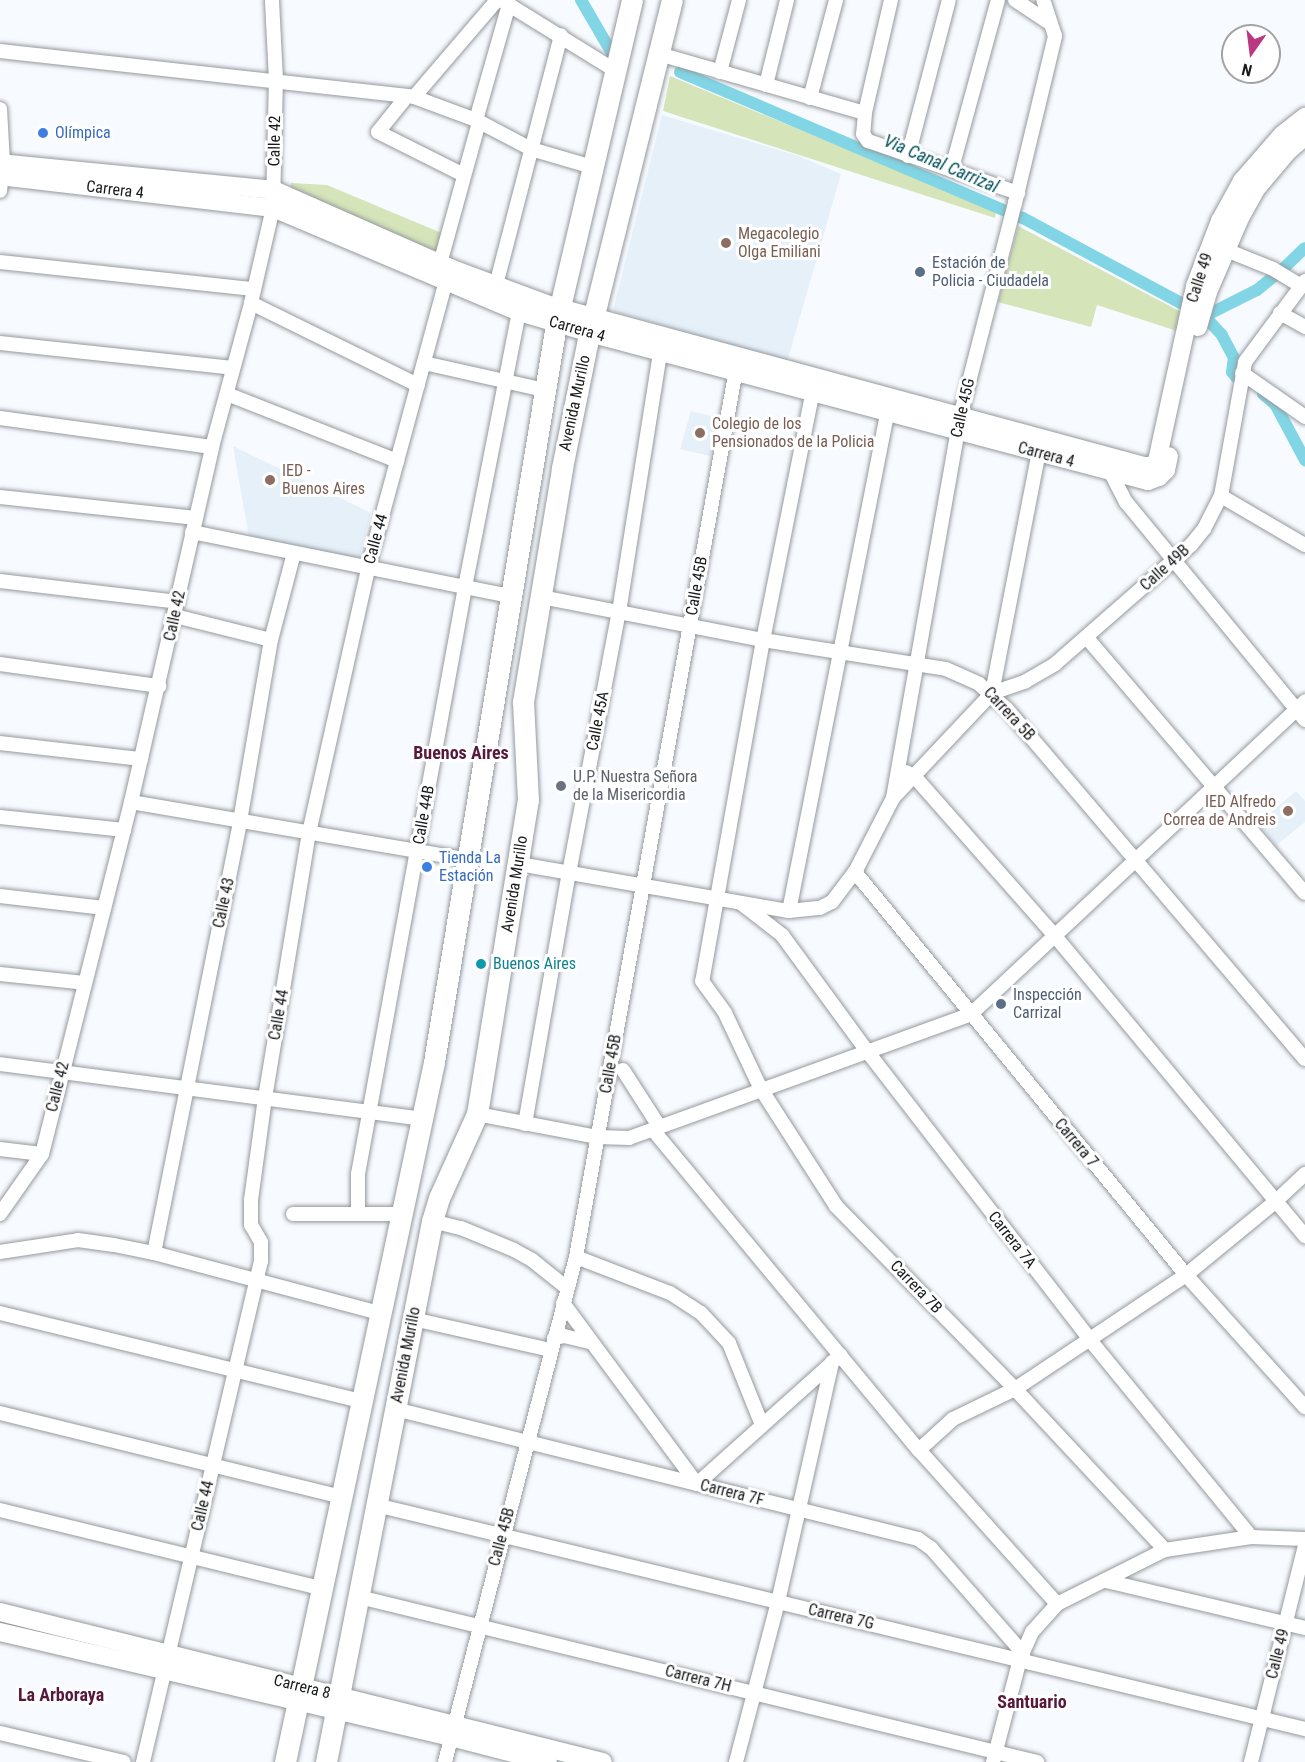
<!DOCTYPE html>
<meta charset="utf-8">
<style>
body{margin:0}
#map{position:relative;width:1305px;height:1762px;overflow:hidden;background:#f7fbff;font-family:"Roboto Condensed",sans-serif}
div>[style]{position:absolute}
[style*='--x']{left:calc(var(--x)*1px);top:calc(var(--y)*1px);width:calc(var(--w)*1px);rotate:calc(var(--a)*1deg)}
.built>*{inset:0;background:#e5f0f9}
.green>*{inset:0;background:#d5e4b9}
.canal>*{height:12px;margin:-6px;padding:0 6px;transform-origin:6px;border-radius:6px;background:#81d5e4}
.roads{filter:drop-shadow(0 0 2px #95999d) drop-shadow(0 0 2px #95999d)}
.street>*{height:14px;margin:-7px;padding:0 7px;transform-origin:7px;border-radius:7px;background:#fff}
.secondary>*{height:18px;margin:-9px;padding:0 9px;transform-origin:9px;border-radius:9px;background:#fff}
.primary>*{height:21px;margin:-10.5px;padding:0 10.5px;transform-origin:10.5px;border-radius:10.5px;background:#fff}
.dots>*{width:16px;height:16px;translate:-50% -50%;box-sizing:border-box;border:3px solid #fff;border-radius:50%}
span{translate:-50% -50%;white-space:nowrap;text-align:center;line-height:1.15;-webkit-text-stroke:6px #fff;paint-order:stroke}
.shop-label{font-size:16px;color:#366cbe}
.left{translate:0 -50%;text-align:left}
.street-label{font-size:16px;color:#191a1c}
.education-label{font-size:16px;color:#785e54}
.right{translate:-100% -50%;text-align:right}
.service-label{font-size:16px;color:#4e5e75}
.worship-label{font-size:16px;color:#5b616d}
.culture-label{font-size:16px;color:#0d838f}
.water-label{font-size:18px;color:#00505b;font-style:italic}
.neighbourhood-label{font-size:18px;color:#56183b;font-weight:700}
.north{position:absolute;left:1221px;top:24px;width:60px;height:60px;box-sizing:border-box;background:#fff;border:2px solid #a3a3a4;border-radius:50%;rotate:194deg;font-size:16px;font-weight:700;line-height:24px;text-align:center;color:#191a1c}
.north::after{content:'';display:block;margin:auto;width:21px;height:27px;background:#ba3881;clip-path:polygon(50% 0,100% 100%,50% 72%,0 100%)}
</style>
<div id="map">
<div class="built">
<div style="clip-path:polygon(662px 115px,799px 156px,841px 174px,787px 362px,613px 311px)"></div>
<div style="clip-path:polygon(691px 411px,719px 418px,710px 456px,680px 449px)"></div>
<div style="clip-path:polygon(233px 446px,371px 513px,359px 559px,249px 537px)"></div>
<div style="clip-path:polygon(1296px 791px,1305px 801px,1305px 822px,1278px 844px,1278px 848px,1258px 824px)"></div>
</div>
<div class="green">
<div style="clip-path:polygon(670px 76px,996px 211px,995px 218px,663px 111px)"></div>
<div style="clip-path:polygon(291px 183px,327px 185px,444px 234px,439px 253px,291px 191px)"></div>
<div style="clip-path:polygon(1018px 226px,1183px 313px,1177px 331px,1097px 305px,1091px 327px,998px 302px)"></div>
</div>
<div class="canal">
<div style="--x:581;--y:0;--w:61;--a:59.7"></div>
<div style="--x:680;--y:72;--w:373;--a:23.1"></div>
<div style="--x:1023;--y:218;--w:179;--a:28.3"></div>
<div style="--x:1283;--y:269;--w:30;--a:-44"></div>
<div style="--x:1236;--y:377;--w:6;--a:-129"></div>
<div style="--x:1232;--y:372;--w:14;--a:-82"></div>
<div style="--x:1234;--y:358;--w:26;--a:-118"></div>
<div style="--x:1222;--y:335;--w:22;--a:-133"></div>
<div style="--x:1207;--y:319;--w:7;--a:-56"></div>
<div style="--x:1211;--y:313;--w:51;--a:-26.6"></div>
<div style="--x:1257;--y:290;--w:26;--a:-39"></div>
<div style="--x:1263;--y:394;--w:16;--a:40"></div>
<div style="--x:1275;--y:404;--w:64;--a:61.8"></div>
</div>
<div class="roads">
<div class="street">
<div style="--x:501;--y:0;--w:135;--a:31.7"></div>
<div style="--x:891;--y:0;--w:116;--a:103"></div>
<div style="--x:865;--y:113;--w:21;--a:95"></div>
<div style="--x:863;--y:134;--w:9;--a:54"></div>
<div style="--x:868;--y:141;--w:159;--a:19.1"></div>
<div style="--x:1015;--y:0;--w:43;--a:33.7"></div>
<div style="--x:0;--y:51;--w:417;--a:6.3"></div>
<div style="--x:414;--y:97;--w:66;--a:20.4"></div>
<div style="--x:476;--y:120;--w:62;--a:27.8"></div>
<div style="--x:531;--y:149;--w:64;--a:16.4"></div>
<div style="--x:659;--y:54;--w:214;--a:16"></div>
<div style="--x:720;--y:72;--w:74;--a:-75.2"></div>
<div style="--x:766;--y:85;--w:88;--a:-76.1"></div>
<div style="--x:407;--y:96;--w:46;--a:128.9"></div>
<div style="--x:378;--y:132;--w:96;--a:26.6"></div>
<div style="--x:414;--y:97;--w:128;--a:-49.4"></div>
<div style="--x:810;--y:98;--w:101;--a:-75.1"></div>
<div style="--x:0;--y:109;--w:54;--a:86.8"></div>
<div style="--x:3;--y:163;--w:28;--a:96"></div>
<div style="--x:476;--y:120;--w:121;--a:-74.1"></div>
<div style="--x:908;--y:156;--w:161;--a:-75.3"></div>
<div style="--x:952;--y:168;--w:174;--a:-74.7"></div>
<div style="--x:1226;--y:250;--w:51;--a:22"></div>
<div style="--x:1273;--y:269;--w:33;--a:31"></div>
<div style="--x:0;--y:262;--w:255;--a:6.1"></div>
<div style="--x:438;--y:271;--w:155;--a:-74.6"></div>
<div style="--x:496;--y:285;--w:258;--a:-75.4"></div>
<div style="--x:251;--y:303;--w:186;--a:26.2"></div>
<div style="--x:1280;--y:313;--w:29;--a:29"></div>
<div style="--x:0;--y:343;--w:234;--a:6.1"></div>
<div style="--x:424;--y:363;--w:124;--a:12.6"></div>
<div style="--x:1242;--y:373;--w:77;--a:34.9"></div>
<div style="--x:814;--y:385;--w:260;--a:101.3"></div>
<div style="--x:763;--y:640;--w:346;--a:100.1"></div>
<div style="--x:702;--y:981;--w:39;--a:54"></div>
<div style="--x:725;--y:1013;--w:84;--a:64.7"></div>
<div style="--x:761;--y:1089;--w:139;--a:57.3"></div>
<div style="--x:836;--y:1206;--w:256;--a:45.6"></div>
<div style="--x:1015;--y:1389;--w:220;--a:47"></div>
<div style="--x:227;--y:394;--w:183;--a:21.5"></div>
<div style="--x:0;--y:418;--w:214;--a:7.8"></div>
<div style="--x:1113;--y:464;--w:9;--a:103"></div>
<div style="--x:1111;--y:473;--w:33;--a:63"></div>
<div style="--x:1126;--y:502;--w:282;--a:50.6"></div>
<div style="--x:1221;--y:496;--w:97;--a:30.3"></div>
<div style="--x:0;--y:497;--w:197;--a:6.1"></div>
<div style="--x:192;--y:532;--w:324;--a:11.4"></div>
<div style="--x:0;--y:581;--w:179;--a:6.7"></div>
<div style="--x:541;--y:597;--w:226;--a:11"></div>
<div style="--x:763;--y:640;--w:185;--a:9"></div>
<div style="--x:946;--y:669;--w:36;--a:24"></div>
<div style="--x:979;--y:684;--w:36;--a:42"></div>
<div style="--x:1006;--y:708;--w:461;--a:49.6"></div>
<div style="--x:175;--y:616;--w:99;--a:14"></div>
<div style="--x:1087;--y:638;--w:335;--a:49.5"></div>
<div style="--x:0;--y:664;--w:161;--a:7.9"></div>
<div style="--x:992;--y:693;--w:253;--a:-79"></div>
<div style="--x:0;--y:743;--w:142;--a:6.5"></div>
<div style="--x:906;--y:772;--w:9;--a:27"></div>
<div style="--x:914;--y:776;--w:213;--a:48.6"></div>
<div style="--x:1055;--y:936;--w:391;--a:50.2"></div>
<div style="--x:893;--y:798;--w:144;--a:-46.7"></div>
<div style="--x:992;--y:693;--w:36;--a:-19"></div>
<div style="--x:1026;--y:681;--w:34;--a:-30"></div>
<div style="--x:1055;--y:664;--w:181;--a:-41.2"></div>
<div style="--x:1191;--y:545;--w:21;--a:-51"></div>
<div style="--x:1204;--y:529;--w:37;--a:-63"></div>
<div style="--x:1221;--y:496;--w:136;--a:-79.8"></div>
<div style="--x:1245;--y:362;--w:101;--a:-53.5"></div>
<div style="--x:131;--y:802;--w:340;--a:9.7"></div>
<div style="--x:0;--y:817;--w:125;--a:6"></div>
<div style="--x:519;--y:864;--w:274;--a:9.9"></div>
<div style="--x:789;--y:911;--w:31;--a:-6"></div>
<div style="--x:820;--y:908;--w:13;--a:-27"></div>
<div style="--x:832;--y:902;--w:38;--a:-53"></div>
<div style="--x:855;--y:872;--w:83;--a:-62.8"></div>
<div style="--x:893;--y:798;--w:387;--a:-80"></div>
<div style="--x:960;--y:417;--w:221;--a:-75.6"></div>
<div style="--x:1015;--y:203;--w:172;--a:-76.5"></div>
<div style="--x:1055;--y:36;--w:38;--a:-108"></div>
<div style="--x:855;--y:872;--w:522;--a:50.6"></div>
<div style="--x:1186;--y:1275;--w:178;--a:48"></div>
<div style="--x:0;--y:896;--w:105;--a:6.6"></div>
<div style="--x:742;--y:904;--w:51;--a:37.8"></div>
<div style="--x:782;--y:935;--w:144;--a:53.8"></div>
<div style="--x:867;--y:1051;--w:365;--a:52.3"></div>
<div style="--x:1090;--y:1340;--w:254;--a:50.7"></div>
<div style="--x:789;--y:911;--w:517;--a:-78.84"></div>
<div style="--x:0;--y:974;--w:85;--a:6"></div>
<div style="--x:0;--y:1064;--w:426;--a:7.4"></div>
<div style="--x:623;--y:1070;--w:67;--a:57.3"></div>
<div style="--x:477;--y:1114;--w:123;--a:10.8"></div>
<div style="--x:598;--y:1137;--w:31;--a:2"></div>
<div style="--x:629;--y:1138;--w:364;--a:-19.9"></div>
<div style="--x:971;--y:1014;--w:458;--a:-43.1"></div>
<div style="--x:525;--y:1124;--w:255;--a:-80.1"></div>
<div style="--x:569;--y:873;--w:266;--a:-79.2"></div>
<div style="--x:619;--y:612;--w:263;--a:-81"></div>
<div style="--x:653;--y:1130;--w:416;--a:50.3"></div>
<div style="--x:919;--y:1450;--w:207;--a:48.1"></div>
<div style="--x:0;--y:1149;--w:42;--a:6.8"></div>
<div style="--x:0;--y:1214;--w:73;--a:-55"></div>
<div style="--x:42;--y:1154;--w:363;--a:-75.8"></div>
<div style="--x:131;--y:802;--w:364;--a:-77.1"></div>
<div style="--x:212;--y:447;--w:149;--a:-74.8"></div>
<div style="--x:251;--y:303;--w:98;--a:-77"></div>
<div style="--x:273;--y:208;--w:128;--a:-88.7"></div>
<div style="--x:276;--y:80;--w:80;--a:-92.9"></div>
<div style="--x:293;--y:1214;--w:107;--a:0"></div>
<div style="--x:358;--y:1214;--w:40;--a:-90"></div>
<div style="--x:358;--y:1174;--w:597;--a:-79.67"></div>
<div style="--x:465;--y:587;--w:280;--a:-78.9"></div>
<div style="--x:432;--y:1221;--w:30;--a:14"></div>
<div style="--x:461;--y:1228;--w:57;--a:22.5"></div>
<div style="--x:514;--y:1250;--w:21;--a:29"></div>
<div style="--x:532;--y:1260;--w:45;--a:38.7"></div>
<div style="--x:0;--y:1252;--w:79;--a:-8.7"></div>
<div style="--x:78;--y:1240;--w:36;--a:8"></div>
<div style="--x:114;--y:1245;--w:41;--a:11.3"></div>
<div style="--x:154;--y:1253;--w:234;--a:14.9"></div>
<div style="--x:154;--y:1253;--w:440;--a:-78.7"></div>
<div style="--x:240;--y:821;--w:184;--a:-80.3"></div>
<div style="--x:271;--y:640;--w:90;--a:-75.2"></div>
<div style="--x:576;--y:1257;--w:101;--a:21"></div>
<div style="--x:670;--y:1293;--w:37;--a:33"></div>
<div style="--x:701;--y:1313;--w:41;--a:47"></div>
<div style="--x:729;--y:1343;--w:88;--a:68.1"></div>
<div style="--x:563;--y:1303;--w:225;--a:53.5"></div>
<div style="--x:697;--y:1484;--w:193;--a:-41.9"></div>
<div style="--x:0;--y:1313;--w:373;--a:13.7"></div>
<div style="--x:413;--y:1319;--w:141;--a:12.7"></div>
<div style="--x:554;--y:1338;--w:10;--a:-11"></div>
<div style="--x:564;--y:1336;--w:27;--a:13"></div>
<div style="--x:395;--y:1409;--w:539;--a:13.96"></div>
<div style="--x:918;--y:1539;--w:16;--a:35"></div>
<div style="--x:931;--y:1548;--w:140;--a:48.8"></div>
<div style="--x:0;--y:1413;--w:353;--a:13.8"></div>
<div style="--x:919;--y:1450;--w:46;--a:-42.4"></div>
<div style="--x:953;--y:1419;--w:69;--a:-25.8"></div>
<div style="--x:1015;--y:1389;--w:206;--a:-33.7"></div>
<div style="--x:1186;--y:1275;--w:117;--a:-39.4"></div>
<div style="--x:1276;--y:1201;--w:40;--a:-43"></div>
<div style="--x:376;--y:1505;--w:956;--a:13.56"></div>
<div style="--x:0;--y:1510;--w:333;--a:13.7"></div>
<div style="--x:1106;--y:1581;--w:204;--a:13.3"></div>
<div style="--x:359;--y:1597;--w:698;--a:13.68"></div>
<div style="--x:0;--y:1733;--w:127;--a:13.2"></div>
<div style="--x:143;--y:1762;--w:515;--a:-76.75"></div>
<div style="--x:261;--y:1261;--w:19;--a:-90"></div>
<div style="--x:261;--y:1242;--w:20;--a:-120"></div>
<div style="--x:251;--y:1225;--w:25;--a:-90"></div>
<div style="--x:251;--y:1200;--w:103;--a:-82.2"></div>
<div style="--x:265;--y:1098;--w:269;--a:-80.6"></div>
<div style="--x:309;--y:833;--w:271;--a:-77.4"></div>
<div style="--x:368;--y:568;--w:306;--a:-74.8"></div>
<div style="--x:445;--y:1762;--w:522;--a:-75.46"></div>
<div style="--x:576;--y:1257;--w:907;--a:-79.78"></div>
<div style="--x:736;--y:1762;--w:165;--a:-75.3"></div>
<div style="--x:778;--y:1602;--w:246;--a:-77.3"></div>
<div style="--x:993;--y:1762;--w:106;--a:-75.3"></div>
<div style="--x:1020;--y:1659;--w:30;--a:-66"></div>
<div style="--x:1032;--y:1632;--w:38;--a:-48"></div>
<div style="--x:1057;--y:1604;--w:121;--a:-26.6"></div>
<div style="--x:1165;--y:1550;--w:87;--a:-8.6"></div>
<div style="--x:1251;--y:1537;--w:54;--a:2.1"></div>
<div style="--x:1251;--y:1762;--w:223;--a:-76"></div>
</div>
<div class="secondary">
<div style="--x:0;--y:163;--w:275;--a:5.6"></div>
<div style="--x:274;--y:190;--w:193;--a:23.9"></div>
<div style="--x:450;--y:268;--w:109;--a:20.4"></div>
<div style="--x:552;--y:306;--w:613;--a:15.12"></div>
<div style="--x:1144;--y:466;--w:8;--a:0"></div>
<div style="--x:1152;--y:466;--w:7;--a:-45"></div>
<div style="--x:1157;--y:461;--w:179;--a:-77.7"></div>
<div style="--x:1195;--y:286;--w:70;--a:-69"></div>
<div style="--x:1220;--y:221;--w:46;--a:-61.2"></div>
<div style="--x:1242;--y:181;--w:62;--a:-48.9"></div>
<div style="--x:1283;--y:134;--w:28;--a:-38"></div>
<div style="--x:0;--y:176;--w:275;--a:6.7"></div>
<div style="--x:273;--y:208;--w:267;--a:22.9"></div>
<div style="--x:519;--y:312;--w:81;--a:16.4"></div>
<div style="--x:597;--y:335;--w:570;--a:14.84"></div>
<div style="--x:1148;--y:481;--w:12;--a:-20"></div>
<div style="--x:1159;--y:477;--w:10;--a:-45"></div>
<div style="--x:1166;--y:470;--w:14;--a:-78"></div>
<div style="--x:1198;--y:327;--w:36;--a:-74"></div>
<div style="--x:1208;--y:292;--w:81;--a:-66.6"></div>
<div style="--x:1240;--y:218;--w:33;--a:-61"></div>
<div style="--x:1256;--y:189;--w:50;--a:-49.9"></div>
<div style="--x:1288;--y:151;--w:23;--a:-41"></div>
<div style="--x:0;--y:1612;--w:621;--a:13.97"></div>
<div style="--x:0;--y:1632;--w:463;--a:13.1"></div>
<div style="--x:451;--y:1737;--w:100;--a:14.5"></div>
</div>
<div class="primary">
<div style="--x:285;--y:1762;--w:716;--a:-77.98"></div>
<div style="--x:434;--y:1062;--w:748;--a:-80.61"></div>
<div style="--x:556;--y:324;--w:333;--a:-76.8"></div>
<div style="--x:326;--y:1762;--w:551;--a:-78.91"></div>
<div style="--x:432;--y:1221;--w:24;--a:-73"></div>
<div style="--x:439;--y:1198;--w:92;--a:-65.7"></div>
<div style="--x:477;--y:1114;--w:318;--a:-80.8"></div>
<div style="--x:528;--y:800;--w:98;--a:-92.9"></div>
<div style="--x:523;--y:702;--w:237;--a:-80.5"></div>
<div style="--x:562;--y:468;--w:132;--a:-78.6"></div>
<div style="--x:588;--y:339;--w:349;--a:-76.1"></div>
</div>
</div>
<div class="dots">
<div style="left:43px;top:133px;background:#3f7fe0"></div>
<div style="left:726px;top:243px;background:#8d6e63"></div>
<div style="left:920px;top:272px;background:#5c6f8a"></div>
<div style="left:700px;top:433px;background:#8d6e63"></div>
<div style="left:270px;top:480px;background:#8d6e63"></div>
<div style="left:561px;top:786px;background:#6b7280"></div>
<div style="left:1288px;top:811px;background:#8d6e63"></div>
<div style="left:427px;top:867px;background:#3f7fe0"></div>
<div style="left:481px;top:964px;background:#0f9aa8"></div>
<div style="left:1001px;top:1004px;background:#5c6f8a"></div>
</div>
<div class="shop-label">
<span class="left" style="left:55px;top:133px">Olímpica</span>
<span class="left" style="left:439px;top:867px">Tienda La<br>Estación</span>
</div>
<div class="street-label">
<span style="left:275px;top:141px;rotate:-89deg">Calle 42</span>
<span style="left:115px;top:190px;rotate:7deg">Carrera 4</span>
<span style="left:1200px;top:278px;rotate:-72deg">Calle 49</span>
<span style="left:577px;top:329px;rotate:16deg">Carrera 4</span>
<span style="left:575px;top:403px;rotate:-78deg">Avenida Murillo</span>
<span style="left:963px;top:408px;rotate:-77deg">Calle 45G</span>
<span style="left:1046px;top:455px;rotate:15deg">Carrera 4</span>
<span style="left:376px;top:539px;rotate:-75deg">Calle 44</span>
<span style="left:1165px;top:568px;rotate:-42deg">Calle 49B</span>
<span style="left:697px;top:586px;rotate:-80deg">Calle 45B</span>
<span style="left:175px;top:616px;rotate:-78deg">Calle 42</span>
<span style="left:1009px;top:714px;rotate:47deg">Carrera 5B</span>
<span style="left:598px;top:721px;rotate:-79deg">Calle 45A</span>
<span style="left:424px;top:815px;rotate:-80deg">Calle 44B</span>
<span style="left:515px;top:884px;rotate:-81deg">Avenida Murillo</span>
<span style="left:224px;top:903px;rotate:-78deg">Calle 43</span>
<span style="left:279px;top:1015px;rotate:-80deg">Calle 44</span>
<span style="left:611px;top:1064px;rotate:-80deg">Calle 45B</span>
<span style="left:58px;top:1087px;rotate:-76deg">Calle 42</span>
<span style="left:1076px;top:1143px;rotate:50deg">Carrera 7</span>
<span style="left:1012px;top:1240px;rotate:52deg">Carrera 7A</span>
<span style="left:916px;top:1287px;rotate:46deg">Carrera 7B</span>
<span style="left:406px;top:1355px;rotate:-79deg">Avenida Murillo</span>
<span style="left:732px;top:1493px;rotate:14deg">Carrera 7F</span>
<span style="left:203px;top:1506px;rotate:-77deg">Calle 44</span>
<span style="left:502px;top:1537px;rotate:-75deg">Calle 45B</span>
<span style="left:841px;top:1617px;rotate:13deg">Carrera 7G</span>
<span style="left:1278px;top:1654px;rotate:-76deg">Calle 49</span>
<span style="left:698px;top:1679px;rotate:14deg">Carrera 7H</span>
<span style="left:302px;top:1687px;rotate:14deg">Carrera 8</span>
</div>
<div class="education-label">
<span class="left" style="left:738px;top:243px">Megacolegio<br>Olga Emiliani</span>
<span class="left" style="left:712px;top:433px">Colegio de los<br>Pensionados de la Policia</span>
<span class="left" style="left:282px;top:480px">IED -<br>Buenos Aires</span>
<span class="right" style="left:1276px;top:811px">IED Alfredo<br>Correa de Andreis</span>
</div>
<div class="service-label">
<span class="left" style="left:932px;top:272px">Estación de<br>Policia - Ciudadela</span>
<span class="left" style="left:1013px;top:1004px">Inspección<br>Carrizal</span>
</div>
<div class="worship-label">
<span class="left" style="left:573px;top:786px">U.P. Nuestra Señora<br>de la Misericordia</span>
</div>
<div class="culture-label">
<span class="left" style="left:493px;top:964px">Buenos Aires</span>
</div>
<div class="water-label">
<span style="left:941px;top:164px;rotate:23deg">Via Canal Carrizal</span>
</div>
<div class="neighbourhood-label">
<span style="left:461px;top:753px">Buenos Aires</span>
<span style="left:61px;top:1695px">La Arboraya</span>
<span style="left:1032px;top:1702px">Santuario</span>
</div>
<div class="north">N</div>
</div>
